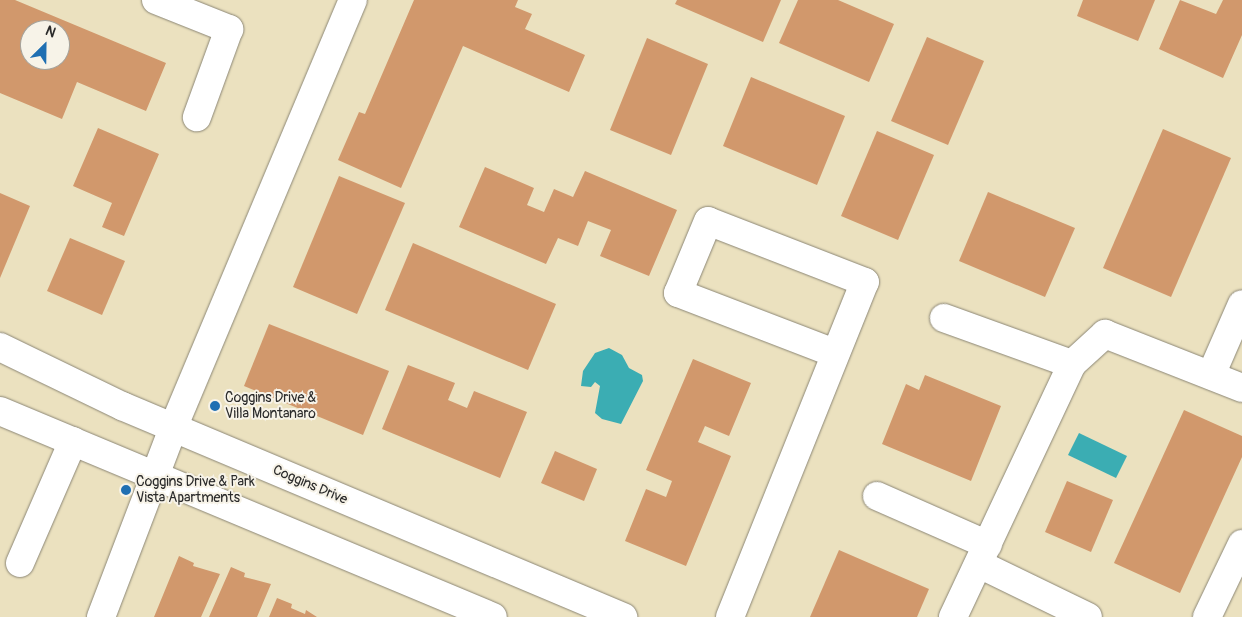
<!DOCTYPE html>
<style>
body{margin:0}
#map{position:relative;width:1242px;height:617px;overflow:hidden;background:#ebe1bf;font-family:Pangolin,sans-serif}
div>[style]{position:absolute}
[style*='--x']{left:calc(var(--x)*1px);top:calc(var(--y)*1px);width:calc(var(--w)*1px);rotate:calc(var(--a)*1deg)}
.water>*{inset:0;background:#3badb3}
.building>*{inset:0;background:#d1986c}
.roads{filter:drop-shadow(0 0 1px #8b8675) drop-shadow(0 0 1px #8b8675)}
.minor>*{height:28px;margin:-14px;padding:0 14px;transform-origin:14px;border-radius:14px;background:#fff}
.dots>*{width:14px;height:14px;translate:-50% -50%;box-sizing:border-box;border:2px solid #f7f3e8;border-radius:50%}
span{translate:-50% -50%;white-space:nowrap;text-align:center;line-height:1.15;-webkit-text-stroke:4px #f7f3e8;paint-order:stroke}
.poi-label{font-size:14px;color:#2b2b2b}
.left{translate:0 -50%;text-align:left}
.street-label{font-size:14px;color:#2b2b2b}
.north{position:absolute;left:20px;top:20px;width:50px;height:50px;box-sizing:border-box;background:#f7f3e8;border:1px solid #a5a39c;border-radius:50%;rotate:23deg;font-size:14px;font-weight:700;line-height:20px;text-align:center;color:#2b2b2b}
.north::after{content:'';display:block;margin:auto;width:18px;height:22px;background:#1f6fb2;clip-path:polygon(50% 0,100% 100%,50% 72%,0 100%)}
</style>
<div id="map">
<div class="water">
<div style="clip-path:polygon(609px 348px,622px 355px,629px 368px,642px 375px,643px 381px,621px 424px,602px 419px,595px 413px,600px 386px,595px 382px,591px 387px,581px 386px,583px 371px,595px 353px)"></div>
<div style="clip-path:polygon(1079px 433px,1127px 456px,1116px 478px,1068px 455px)"></div>
</div>
<div class="building">
<div style="clip-path:polygon(evenodd,0 0,15px 0,166px 63px,146px 111px,77px 82px,62px 119px,0 93px,0 0,30px 30px,60px 30px,60px 60px,30px 60px,30px 30px)"></div>
<div style="clip-path:polygon(414px 0,518px 0,515px 7px,532px 14px,525px 29px,585px 55px,569px 92px,463px 46px,401px 188px,338px 160px,359px 112px,365px 114px)"></div>
<div style="clip-path:polygon(677px 0,781px 0,763px 42px,675px 4px)"></div>
<div style="clip-path:polygon(798px 0,838px 0,894px 24px,869px 82px,779px 43px)"></div>
<div style="clip-path:polygon(1083px 0,1155px 0,1138px 41px,1077px 16px)"></div>
<div style="clip-path:polygon(1180px 0,1216px 14px,1223px 0,1242px 0,1242px 35px,1223px 78px,1159px 49px)"></div>
<div style="clip-path:polygon(927px 37px,984px 61px,948px 145px,891px 121px)"></div>
<div style="clip-path:polygon(647px 38px,708px 64px,671px 155px,610px 130px)"></div>
<div style="clip-path:polygon(751px 77px,845px 116px,817px 185px,723px 146px)"></div>
<div style="clip-path:polygon(98px 128px,159px 154px,124px 236px,102px 227px,112px 203px,73px 186px)"></div>
<div style="clip-path:polygon(1163px 129px,1231px 158px,1171px 297px,1103px 268px)"></div>
<div style="clip-path:polygon(877px 131px,934px 155px,898px 240px,841px 216px)"></div>
<div style="clip-path:polygon(485px 167px,534px 188px,527px 205px,544px 212px,554px 189px,573px 197px,585px 171px,677px 210px,649px 276px,600px 256px,611px 230px,588px 221px,578px 246px,558px 238px,546px 264px,459px 227px)"></div>
<div style="clip-path:polygon(339px 176px,405px 203px,357px 314px,293px 287px)"></div>
<div style="clip-path:polygon(988px 192px,1075px 228px,1045px 297px,959px 261px)"></div>
<div style="clip-path:polygon(0 193px,30px 206px,0 278px)"></div>
<div style="clip-path:polygon(70px 238px,125px 261px,102px 315px,47px 291px)"></div>
<div style="clip-path:polygon(413px 243px,556px 304px,528px 370px,385px 310px)"></div>
<div style="clip-path:polygon(269px 324px,389px 371px,363px 435px,244px 386px)"></div>
<div style="clip-path:polygon(693px 359px,751px 383px,729px 436px,705px 426px,698px 442px,731px 456px,686px 566px,625px 541px,646px 489px,666px 497px,672px 481px,646px 470px)"></div>
<div style="clip-path:polygon(408px 365px,455px 383px,448px 400px,467px 408px,474px 391px,527px 412px,500px 478px,382px 429px)"></div>
<div style="clip-path:polygon(925px 375px,1001px 406px,971px 481px,882px 444px,906px 384px,919px 390px)"></div>
<div style="clip-path:polygon(1184px 410px,1242px 436px,1242px 457px,1180px 593px,1114px 563px)"></div>
<div style="clip-path:polygon(555px 451px,597px 469px,584px 501px,541px 483px)"></div>
<div style="clip-path:polygon(1067px 481px,1113px 500px,1091px 552px,1045px 532px)"></div>
<div style="clip-path:polygon(839px 550px,929px 589px,917px 617px,810px 617px)"></div>
<div style="clip-path:polygon(179px 556px,194px 563px,193px 566px,220px 574px,201px 617px,154px 617px)"></div>
<div style="clip-path:polygon(231px 567px,245px 573px,244px 577px,271px 584px,257px 617px,209px 617px)"></div>
<div style="clip-path:polygon(277px 598px,292px 604px,291px 608px,305px 614px,306px 610px,317px 617px,269px 617px)"></div>
</div>
<div class="roads">
<div class="minor">
<div style="--x:156;--y:0;--w:79;--a:21.7"></div>
<div style="--x:229;--y:29;--w:94;--a:110"></div>
<div style="--x:944;--y:318;--w:136;--a:19.8"></div>
<div style="--x:0;--y:347;--w:136;--a:25.8"></div>
<div style="--x:122;--y:406;--w:544;--a:22.84"></div>
<div style="--x:1211;--y:375;--w:77;--a:-66.4"></div>
<div style="--x:0;--y:411;--w:534;--a:22.68"></div>
<div style="--x:877;--y:496;--w:121;--a:23.8"></div>
<div style="--x:20;--y:563;--w:133;--a:-66.5"></div>
<div style="--x:979;--y:564;--w:121;--a:25.9"></div>
<div style="--x:101;--y:617;--w:202;--a:-69.1"></div>
<div style="--x:173;--y:428;--w:464;--a:-67.2"></div>
<div style="--x:730;--y:617;--w:361;--a:-68.1"></div>
<div style="--x:865;--y:282;--w:168;--a:-158.8"></div>
<div style="--x:708;--y:221;--w:78;--a:112.6"></div>
<div style="--x:678;--y:293;--w:167;--a:21"></div>
<div style="--x:953;--y:617;--w:280;--a:-64.8"></div>
<div style="--x:1072;--y:364;--w:45;--a:-42.3"></div>
<div style="--x:1105;--y:334;--w:147;--a:21.5"></div>
<div style="--x:1207;--y:617;--w:81;--a:-64.4"></div>
</div>
</div>
<div class="dots">
<div style="left:215px;top:406px;background:#1f6fb2"></div>
<div style="left:126px;top:490px;background:#1f6fb2"></div>
</div>
<div class="poi-label">
<span class="left" style="left:225px;top:406px">Coggins Drive &amp;<br>Villa Montanaro</span>
<span class="left" style="left:136px;top:490px">Coggins Drive &amp; Park<br>Vista Apartments</span>
</div>
<div class="street-label">
<span style="left:310px;top:485px;rotate:23deg">Coggins Drive</span>
</div>
<div class="north">N</div>
</div>
